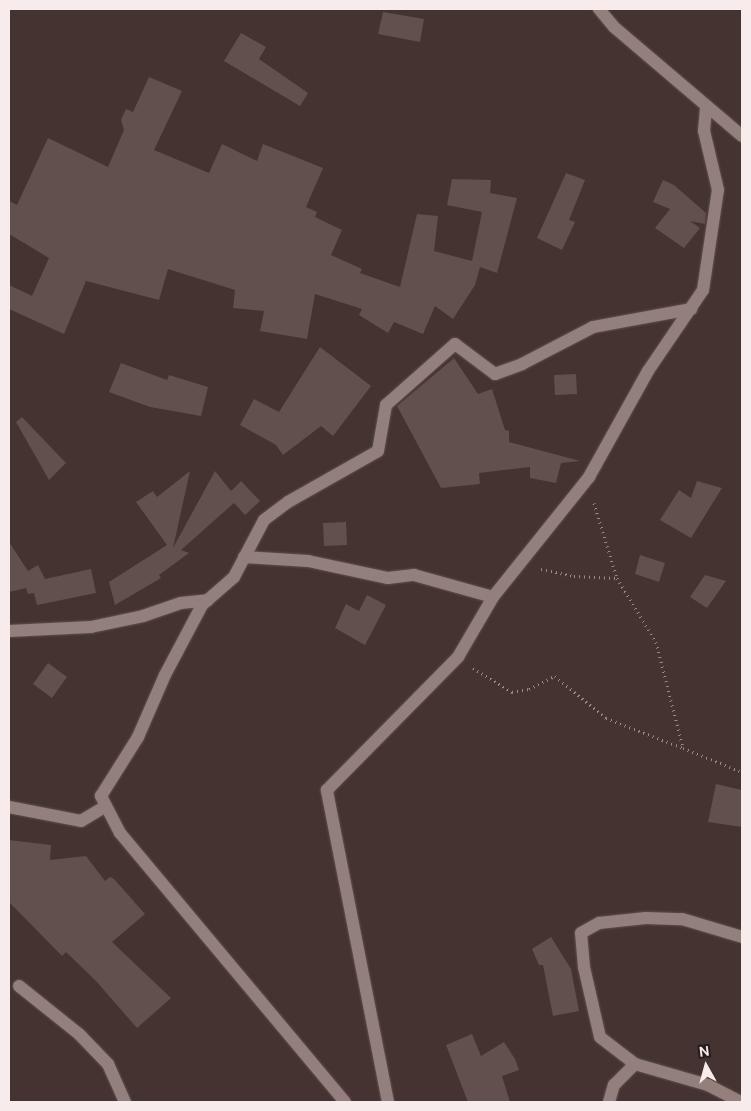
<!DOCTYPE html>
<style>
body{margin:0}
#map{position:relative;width:751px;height:1111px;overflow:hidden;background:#443331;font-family:"DM Sans",sans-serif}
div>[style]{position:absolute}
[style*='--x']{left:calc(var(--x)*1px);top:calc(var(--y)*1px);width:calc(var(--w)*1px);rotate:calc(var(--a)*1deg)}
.building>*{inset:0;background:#62504e}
.path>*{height:3px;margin-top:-1.5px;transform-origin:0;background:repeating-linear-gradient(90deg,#998b8a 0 1px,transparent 0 5px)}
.roads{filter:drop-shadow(0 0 1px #5f5150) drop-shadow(0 0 1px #5f5150)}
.minor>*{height:12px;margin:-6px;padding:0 6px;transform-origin:6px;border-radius:6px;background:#937f7c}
span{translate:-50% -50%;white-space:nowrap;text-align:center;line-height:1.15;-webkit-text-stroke:4px #251d1c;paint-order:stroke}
.frame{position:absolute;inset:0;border:10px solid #f7eceb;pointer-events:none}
.north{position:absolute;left:681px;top:1041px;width:50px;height:50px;-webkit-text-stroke:4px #251d1c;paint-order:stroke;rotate:353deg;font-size:14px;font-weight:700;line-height:20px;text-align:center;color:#f7eceb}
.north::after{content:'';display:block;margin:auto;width:18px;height:22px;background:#f7eceb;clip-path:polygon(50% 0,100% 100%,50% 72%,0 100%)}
</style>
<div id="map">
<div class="building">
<div style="clip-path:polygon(383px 12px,424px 19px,420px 42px,378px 34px)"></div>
<div style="clip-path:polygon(241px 33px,266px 47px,259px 59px,308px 93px,300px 106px,224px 61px)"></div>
<div style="clip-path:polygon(149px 77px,182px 91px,154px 150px,209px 173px,222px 144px,257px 161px,263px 144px,323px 168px,306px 207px,317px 212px,315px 217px,342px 230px,331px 255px,362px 269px,360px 273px,400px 287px,417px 214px,438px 216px,434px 251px,472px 261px,482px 212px,447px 205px,452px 179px,491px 180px,490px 193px,517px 198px,497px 273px,480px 267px,475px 285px,453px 319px,435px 306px,423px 334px,394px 322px,388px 333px,359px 315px,362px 309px,315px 294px,307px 339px,260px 331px,264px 311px,233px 308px,235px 290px,168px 269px,159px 300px,86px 281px,64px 334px,9px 309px,9px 285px,32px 296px,49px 258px,9px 234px,9px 201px,17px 205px,48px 138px,108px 167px,124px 130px,121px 120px,126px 109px,133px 112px)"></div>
<div style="clip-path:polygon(566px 173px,585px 180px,569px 220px,575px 222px,562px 250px,537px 238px)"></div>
<div style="clip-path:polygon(663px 180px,674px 185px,706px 213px,705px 224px,690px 221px,700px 228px,684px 248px,655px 228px,670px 209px,653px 202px)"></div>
<div style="clip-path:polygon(320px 347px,371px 386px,333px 436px,321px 426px,283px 455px,276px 445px,240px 425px,254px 399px,279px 412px)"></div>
<div style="clip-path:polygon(454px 358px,478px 394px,492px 389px,505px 430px,509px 431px,509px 442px,580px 461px,561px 463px,556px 483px,530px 478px,530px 467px,479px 473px,480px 484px,441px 488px,397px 406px)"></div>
<div style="clip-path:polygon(121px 363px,167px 380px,169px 375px,208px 387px,201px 416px,150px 407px,109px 392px)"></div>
<div style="clip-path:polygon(576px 374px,577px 394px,555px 395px,554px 375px)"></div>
<div style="clip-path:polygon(22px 417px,66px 463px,49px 480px,16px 422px)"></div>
<div style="clip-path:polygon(190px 471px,173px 548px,215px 471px,231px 491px,241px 481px,260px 501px,245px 515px,234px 503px,181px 550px,189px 553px,159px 575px,161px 578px,115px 605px,109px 582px,167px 545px,136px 502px,153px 491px,157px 497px)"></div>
<div style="clip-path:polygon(697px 481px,722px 488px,691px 538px,660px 520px,679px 490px,691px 498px)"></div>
<div style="clip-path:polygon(346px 522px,347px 545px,324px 546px,323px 523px)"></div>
<div style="clip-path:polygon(9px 542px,28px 571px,38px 565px,45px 579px,91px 569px,96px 593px,37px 605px,34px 593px,28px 594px,26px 588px,9px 592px)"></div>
<div style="clip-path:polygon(640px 555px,665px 563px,659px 582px,635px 574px)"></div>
<div style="clip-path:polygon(705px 575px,726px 581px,707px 608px,690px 597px)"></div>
<div style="clip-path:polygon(367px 595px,386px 605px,365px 645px,335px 628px,346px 604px,359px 611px)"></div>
<div style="clip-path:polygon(48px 663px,67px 677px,52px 698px,33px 684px)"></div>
<div style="clip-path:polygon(716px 784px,742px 790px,742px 827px,708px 822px)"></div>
<div style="clip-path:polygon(9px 840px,51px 845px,50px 860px,86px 856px,105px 881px,110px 877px,114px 879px,145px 914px,112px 942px,171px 998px,137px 1028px,96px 981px,66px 952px,62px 956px,9px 902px)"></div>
<div style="clip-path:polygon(551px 937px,571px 969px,579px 1011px,553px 1016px,543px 965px,539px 965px,532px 949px)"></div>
<div style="clip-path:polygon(472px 1034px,481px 1056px,504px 1042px,515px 1059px,519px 1070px,502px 1076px,510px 1102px,468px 1102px,446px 1045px)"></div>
</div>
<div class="path">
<div style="--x:594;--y:503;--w:78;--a:73"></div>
<div style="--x:617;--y:578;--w:75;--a:58.6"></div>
<div style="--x:656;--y:642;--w:109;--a:75.7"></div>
<div style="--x:683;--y:748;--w:64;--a:22.1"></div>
<div style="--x:541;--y:569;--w:34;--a:12"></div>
<div style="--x:574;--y:576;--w:43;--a:2.7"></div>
<div style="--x:473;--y:668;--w:46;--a:31.6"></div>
<div style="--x:512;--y:692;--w:17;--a:-10"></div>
<div style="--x:529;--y:689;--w:29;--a:-27"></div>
<div style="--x:555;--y:676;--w:66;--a:39.5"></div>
<div style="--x:606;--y:718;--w:83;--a:21.3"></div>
</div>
<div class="roads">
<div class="minor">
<div style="--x:599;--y:9;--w:23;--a:50"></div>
<div style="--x:614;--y:27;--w:168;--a:40.4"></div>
<div style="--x:244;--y:557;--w:64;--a:3.6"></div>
<div style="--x:308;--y:561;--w:82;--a:12"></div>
<div style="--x:388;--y:578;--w:26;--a:-7"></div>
<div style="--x:414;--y:575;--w:82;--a:15.6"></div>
<div style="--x:9;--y:631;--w:82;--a:-2.8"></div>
<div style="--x:91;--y:627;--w:53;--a:-11.9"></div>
<div style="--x:143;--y:616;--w:40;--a:-18.9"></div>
<div style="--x:181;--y:603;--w:27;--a:-6"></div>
<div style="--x:9;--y:807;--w:73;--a:11"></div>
<div style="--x:81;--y:821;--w:29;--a:-31"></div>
<div style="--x:19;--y:986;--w:77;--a:38.7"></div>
<div style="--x:79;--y:1034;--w:42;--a:46"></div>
<div style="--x:108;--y:1064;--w:42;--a:65.9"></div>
<div style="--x:345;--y:1102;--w:351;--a:-129.9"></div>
<div style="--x:120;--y:833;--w:42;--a:-117.2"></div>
<div style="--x:101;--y:796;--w:70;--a:-57.9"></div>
<div style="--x:138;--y:737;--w:68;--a:-66.5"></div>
<div style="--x:165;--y:675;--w:79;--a:-62.1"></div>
<div style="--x:202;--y:605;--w:43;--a:-41.2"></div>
<div style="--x:234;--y:577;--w:64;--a:-62.2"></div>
<div style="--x:264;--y:520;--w:30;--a:-37"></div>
<div style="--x:288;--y:502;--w:103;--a:-29.5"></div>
<div style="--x:378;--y:451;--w:47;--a:-80.1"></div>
<div style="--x:386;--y:405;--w:92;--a:-41.5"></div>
<div style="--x:455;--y:344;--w:50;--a:36.9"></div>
<div style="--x:495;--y:374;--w:29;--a:-20"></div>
<div style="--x:522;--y:364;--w:80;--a:-27.5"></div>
<div style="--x:593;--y:327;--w:100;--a:-10.4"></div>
<div style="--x:388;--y:1102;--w:318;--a:-101.1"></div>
<div style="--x:327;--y:790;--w:187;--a:-45.4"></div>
<div style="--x:458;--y:657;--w:69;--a:-59.7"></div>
<div style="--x:493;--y:597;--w:154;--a:-51.3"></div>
<div style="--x:589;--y:477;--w:121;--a:-60.9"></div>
<div style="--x:648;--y:371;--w:98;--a:-55.8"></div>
<div style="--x:703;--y:290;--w:101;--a:-81.5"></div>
<div style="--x:718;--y:190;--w:61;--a:-103.3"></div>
<div style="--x:704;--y:131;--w:24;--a:-85"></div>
<div style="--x:609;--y:1102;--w:18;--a:-74"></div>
<div style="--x:614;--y:1085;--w:30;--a:-45"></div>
<div style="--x:741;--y:1102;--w:37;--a:-153"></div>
<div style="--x:708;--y:1085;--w:76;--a:-164"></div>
<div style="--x:635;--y:1064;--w:44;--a:-142.4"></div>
<div style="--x:600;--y:1037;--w:72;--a:-102.9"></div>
<div style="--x:584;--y:967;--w:34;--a:-95"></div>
<div style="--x:581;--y:933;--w:21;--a:-29"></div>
<div style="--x:599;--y:923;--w:47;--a:-6.1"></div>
<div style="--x:646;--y:918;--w:36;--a:2"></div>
<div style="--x:682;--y:919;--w:63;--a:16.7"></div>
</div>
</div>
<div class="frame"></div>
<div class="north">N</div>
</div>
